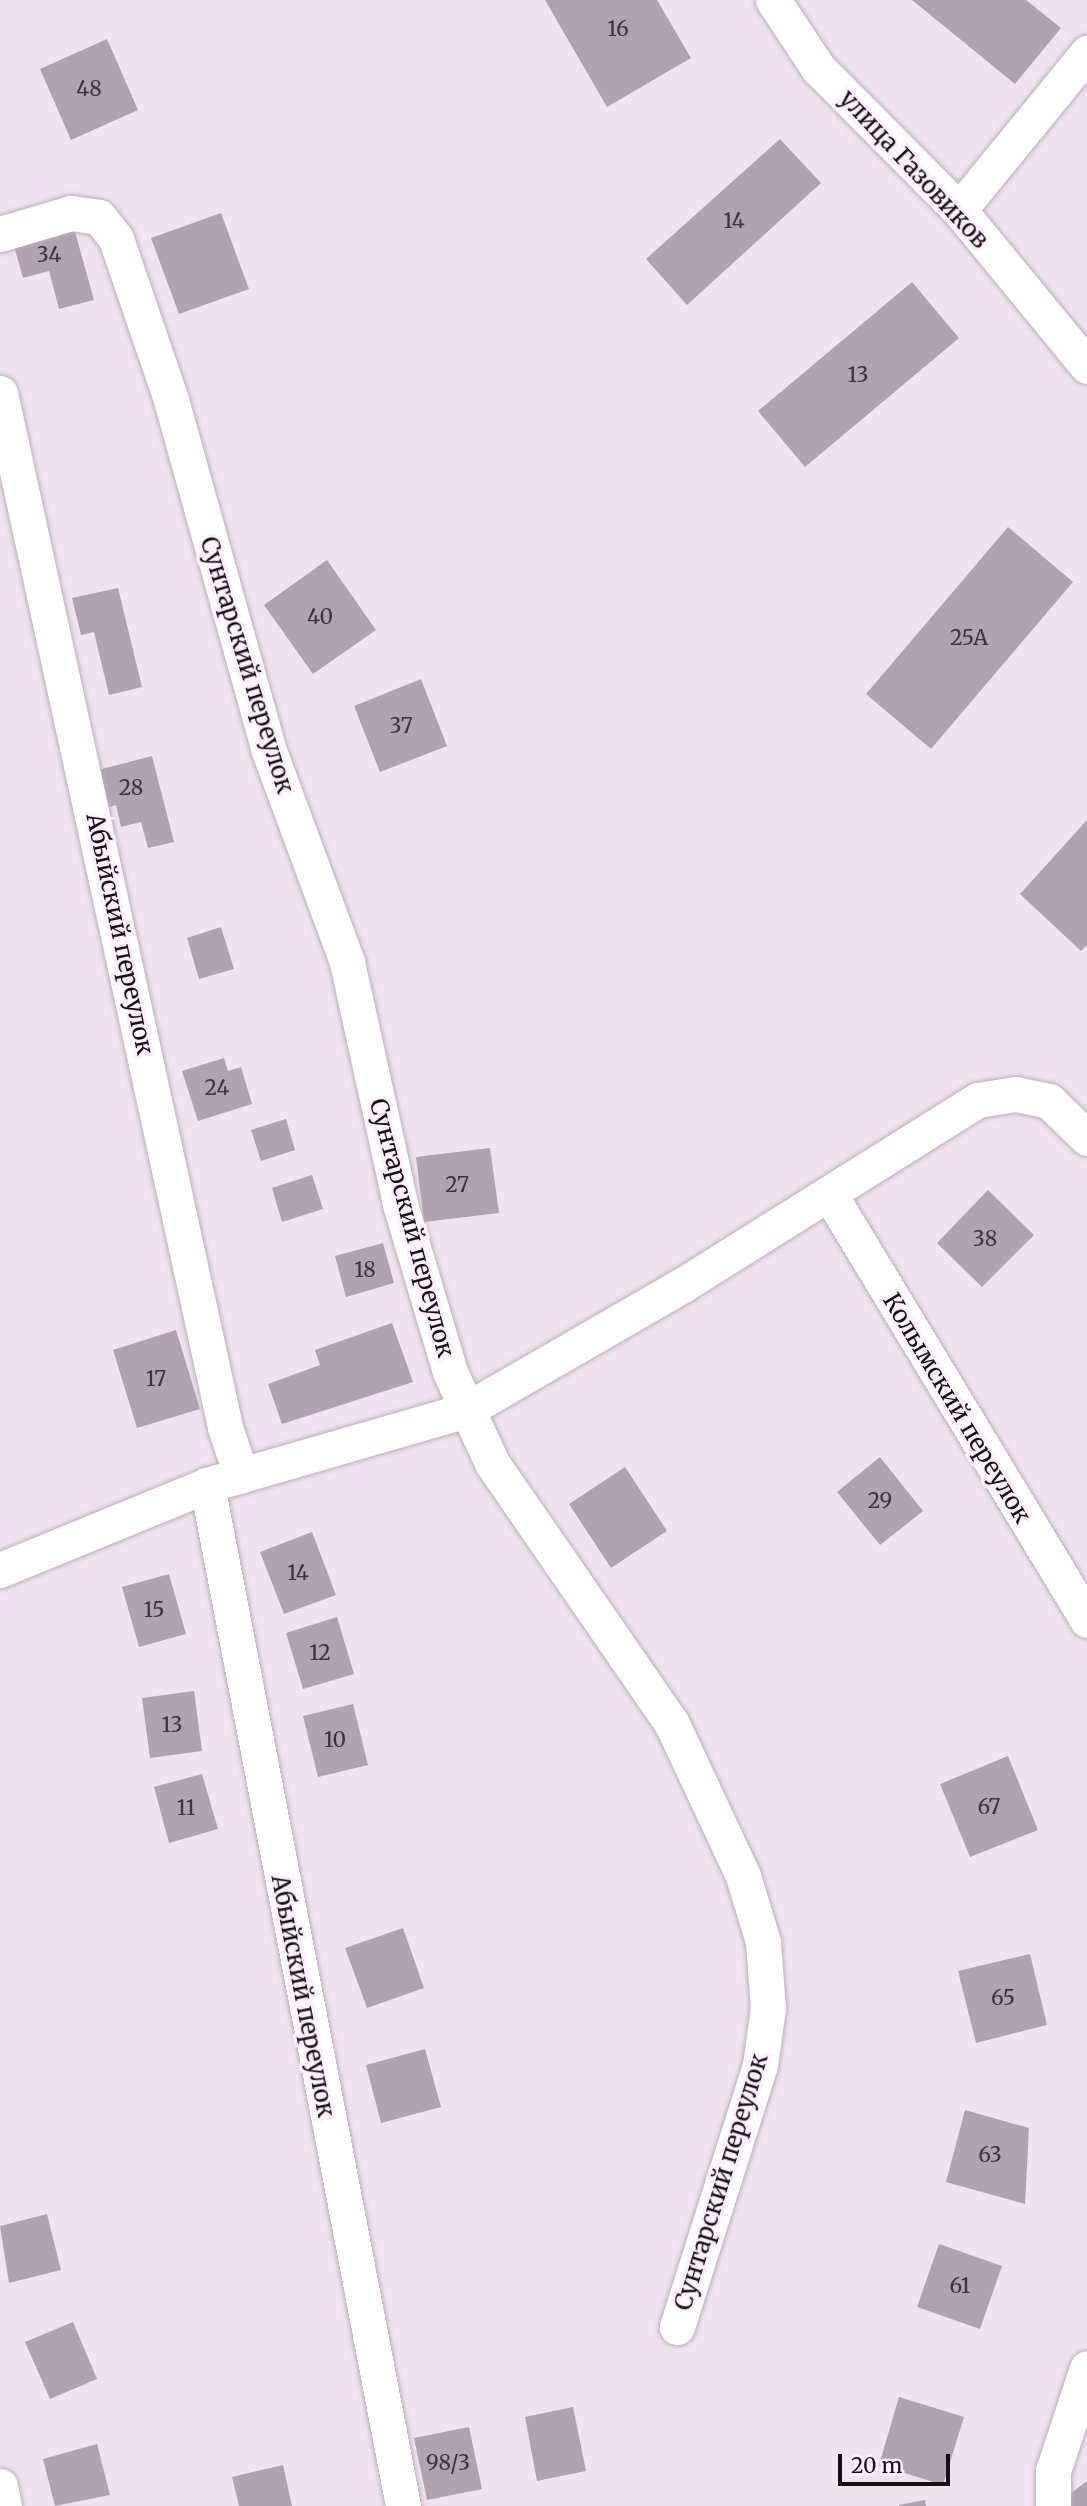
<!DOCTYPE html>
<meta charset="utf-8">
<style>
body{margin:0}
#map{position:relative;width:1087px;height:2506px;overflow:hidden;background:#f1e2ef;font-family:Merriweather,serif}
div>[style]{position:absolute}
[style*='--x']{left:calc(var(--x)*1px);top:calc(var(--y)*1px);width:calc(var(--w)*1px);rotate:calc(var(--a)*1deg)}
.building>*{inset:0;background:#b0a2af}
.roads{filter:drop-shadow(0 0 2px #bdaebb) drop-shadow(0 0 2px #bdaebb)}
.minor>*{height:35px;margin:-17.5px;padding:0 17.5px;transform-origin:17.5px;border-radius:17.5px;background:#fff}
span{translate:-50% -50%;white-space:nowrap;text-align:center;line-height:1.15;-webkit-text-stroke:7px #feeffd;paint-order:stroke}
.number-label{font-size:21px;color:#3b343a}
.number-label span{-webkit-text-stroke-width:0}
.street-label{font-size:24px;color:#140f13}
.scale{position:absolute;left:838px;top:2454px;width:112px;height:32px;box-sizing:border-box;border:4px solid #140f13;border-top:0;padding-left:9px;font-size:21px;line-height:24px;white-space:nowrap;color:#140f13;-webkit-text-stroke:5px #feeffd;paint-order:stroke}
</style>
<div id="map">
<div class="building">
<div style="clip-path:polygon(545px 0,657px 0,691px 58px,607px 107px)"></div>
<div style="clip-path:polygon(912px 0,1026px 0,1061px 28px,1015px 84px)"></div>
<div style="clip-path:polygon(107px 39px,138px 110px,71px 140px,40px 69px)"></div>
<div style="clip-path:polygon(780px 139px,821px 183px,687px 305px,646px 259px)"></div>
<div style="clip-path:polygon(221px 213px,249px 289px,179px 314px,151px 238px)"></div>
<div style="clip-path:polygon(72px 221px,94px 300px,59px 309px,49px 271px,23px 278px,12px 239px)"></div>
<div style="clip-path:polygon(912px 282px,959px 338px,805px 467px,758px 411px)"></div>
<div style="clip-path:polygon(1008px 527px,1073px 582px,931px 749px,866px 694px)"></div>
<div style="clip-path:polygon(327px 560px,376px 630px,313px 674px,264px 605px)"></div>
<div style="clip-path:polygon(118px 588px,142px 687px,109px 695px,94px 632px,81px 635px,72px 598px)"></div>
<div style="clip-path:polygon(421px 679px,447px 746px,380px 772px,354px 706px)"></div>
<div style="clip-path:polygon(152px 756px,174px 842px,148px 848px,141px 822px,121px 827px,116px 805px,107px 808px,98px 770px)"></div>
<div style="clip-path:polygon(1087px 820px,1087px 945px,1081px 951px,1020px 894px)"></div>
<div style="clip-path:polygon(221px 927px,234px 969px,199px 979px,187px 938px)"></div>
<div style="clip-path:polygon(224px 1058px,228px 1071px,241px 1067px,252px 1104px,198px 1121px,182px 1071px)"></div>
<div style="clip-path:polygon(286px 1119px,295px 1150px,261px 1161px,251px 1130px)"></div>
<div style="clip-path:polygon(490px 1148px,499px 1213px,424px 1222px,416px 1157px)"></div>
<div style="clip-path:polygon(312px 1175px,323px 1209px,282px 1222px,272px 1188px)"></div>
<div style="clip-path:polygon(988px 1190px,1034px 1235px,982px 1287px,937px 1243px)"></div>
<div style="clip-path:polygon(383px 1243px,394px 1283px,346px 1297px,335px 1256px)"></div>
<div style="clip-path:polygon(392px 1323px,413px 1382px,282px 1424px,268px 1384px,320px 1365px,315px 1350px)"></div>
<div style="clip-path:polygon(176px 1330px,200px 1409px,137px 1428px,113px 1350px)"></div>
<div style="clip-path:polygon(880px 1457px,923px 1511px,880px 1545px,837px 1492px)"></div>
<div style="clip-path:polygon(625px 1467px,667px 1531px,611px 1568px,569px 1504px)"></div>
<div style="clip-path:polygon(312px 1532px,336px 1595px,284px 1614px,260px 1552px)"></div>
<div style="clip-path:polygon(169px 1574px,186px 1634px,139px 1647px,122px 1587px)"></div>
<div style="clip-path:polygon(337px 1617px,354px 1674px,303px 1689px,286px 1633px)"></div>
<div style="clip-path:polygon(194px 1691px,202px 1751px,150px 1758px,142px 1698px)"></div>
<div style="clip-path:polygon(353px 1704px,368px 1765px,318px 1777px,303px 1716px)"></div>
<div style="clip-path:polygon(1008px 1756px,1038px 1830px,970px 1857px,940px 1784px)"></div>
<div style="clip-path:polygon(202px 1774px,218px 1829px,169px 1843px,154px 1787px)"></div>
<div style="clip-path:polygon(403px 1928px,424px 1988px,367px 2008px,345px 1948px)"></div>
<div style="clip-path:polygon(1030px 1954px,1047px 2025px,976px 2043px,958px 1971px)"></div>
<div style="clip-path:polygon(425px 2049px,441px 2107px,381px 2123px,366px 2065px)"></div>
<div style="clip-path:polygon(965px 2110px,1029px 2128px,1025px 2204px,946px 2182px)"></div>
<div style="clip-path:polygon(47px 2214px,61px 2270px,9px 2283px,0 2226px)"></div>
<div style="clip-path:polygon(939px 2244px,1002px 2266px,980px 2329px,917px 2307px)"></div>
<div style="clip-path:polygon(73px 2322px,97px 2379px,50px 2399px,25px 2342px)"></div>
<div style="clip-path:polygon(899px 2397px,964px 2417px,943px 2485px,879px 2465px)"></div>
<div style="clip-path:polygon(573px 2407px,586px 2471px,537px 2481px,525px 2417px)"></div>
<div style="clip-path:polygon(469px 2427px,482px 2489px,427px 2500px,414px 2438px)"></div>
<div style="clip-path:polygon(97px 2444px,110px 2495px,55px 2506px,43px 2459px)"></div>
<div style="clip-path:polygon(283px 2465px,292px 2506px,239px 2506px,232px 2477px)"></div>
<div style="clip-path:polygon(1087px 2481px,1087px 2506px,1065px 2506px,1061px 2501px)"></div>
<div style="clip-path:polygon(925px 2500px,926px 2506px,899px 2506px,899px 2505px)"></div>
</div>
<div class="roads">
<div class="minor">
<div style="--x:773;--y:0;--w:82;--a:56.5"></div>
<div style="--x:818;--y:68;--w:200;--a:45.2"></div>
<div style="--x:959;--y:210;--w:202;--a:50.6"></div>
<div style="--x:959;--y:210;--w:203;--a:-50.8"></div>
<div style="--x:0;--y:234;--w:74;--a:-16.5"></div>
<div style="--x:71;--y:213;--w:28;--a:8"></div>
<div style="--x:99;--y:217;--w:28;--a:52"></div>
<div style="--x:116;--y:239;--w:170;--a:71.1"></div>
<div style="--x:171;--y:400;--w:364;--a:74.4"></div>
<div style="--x:269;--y:751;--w:225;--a:69.7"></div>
<div style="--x:347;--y:962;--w:248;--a:77.6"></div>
<div style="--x:400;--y:1204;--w:175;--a:73.4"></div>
<div style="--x:450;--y:1372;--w:100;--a:65.2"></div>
<div style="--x:492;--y:1463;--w:315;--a:55.4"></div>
<div style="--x:671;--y:1722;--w:170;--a:64.9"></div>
<div style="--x:743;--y:1876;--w:69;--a:73.1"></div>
<div style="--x:763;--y:1942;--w:66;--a:85.7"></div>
<div style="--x:768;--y:2008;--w:58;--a:98"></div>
<div style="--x:760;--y:2065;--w:275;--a:107.6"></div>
<div style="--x:0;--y:393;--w:1058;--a:77.72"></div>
<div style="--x:225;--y:1427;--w:51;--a:71.6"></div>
<div style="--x:830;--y:1195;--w:497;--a:58.8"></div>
<div style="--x:207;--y:1485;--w:1040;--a:79.13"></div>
<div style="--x:0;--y:1570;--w:224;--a:-22.3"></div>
<div style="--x:207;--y:1485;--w:270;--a:-16.1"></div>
<div style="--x:466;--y:1410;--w:248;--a:-30"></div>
<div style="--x:681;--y:1286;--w:350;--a:-32.1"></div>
<div style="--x:978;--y:1100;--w:38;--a:-9"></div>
<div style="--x:1016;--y:1094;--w:34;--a:12"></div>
<div style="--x:1049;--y:1101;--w:53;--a:44.2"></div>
<div style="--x:0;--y:2486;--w:20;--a:79"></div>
<div style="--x:1053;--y:2506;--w:35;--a:-90"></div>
<div style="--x:1053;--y:2471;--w:108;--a:-71.7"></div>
</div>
</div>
<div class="number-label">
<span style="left:618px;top:29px">16</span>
<span style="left:89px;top:89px">48</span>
<span style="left:734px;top:221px">14</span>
<span style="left:49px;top:255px">34</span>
<span style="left:858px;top:375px">13</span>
<span style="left:320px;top:617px">40</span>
<span style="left:969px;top:638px">25А</span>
<span style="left:401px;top:726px">37</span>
<span style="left:131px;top:788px">28</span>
<span style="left:217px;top:1088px">24</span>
<span style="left:457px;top:1185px">27</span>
<span style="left:985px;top:1239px">38</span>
<span style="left:365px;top:1270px">18</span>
<span style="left:156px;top:1379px">17</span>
<span style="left:880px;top:1501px">29</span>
<span style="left:298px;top:1573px">14</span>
<span style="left:154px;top:1610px">15</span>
<span style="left:320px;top:1653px">12</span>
<span style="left:172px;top:1725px">13</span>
<span style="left:335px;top:1740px">10</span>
<span style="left:989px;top:1807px">67</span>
<span style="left:186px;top:1808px">11</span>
<span style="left:1003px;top:1998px">65</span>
<span style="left:990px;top:2155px">63</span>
<span style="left:960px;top:2286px">61</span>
<span style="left:448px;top:2463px">98/3</span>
</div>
<div class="street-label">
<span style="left:914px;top:169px;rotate:47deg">улица Газовиков</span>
<span style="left:247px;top:665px;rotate:73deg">Сунтарский переулок</span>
<span style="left:120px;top:934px;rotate:78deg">Абыйский переулок</span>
<span style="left:412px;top:1228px;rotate:75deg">Сунтарский переулок</span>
<span style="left:957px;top:1408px;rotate:59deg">Колымский переулок</span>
<span style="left:303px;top:1996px;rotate:79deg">Абыйский переулок</span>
<span style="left:721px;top:2182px;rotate:-73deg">Сунтарский переулок</span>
</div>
<div class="scale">20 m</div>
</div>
